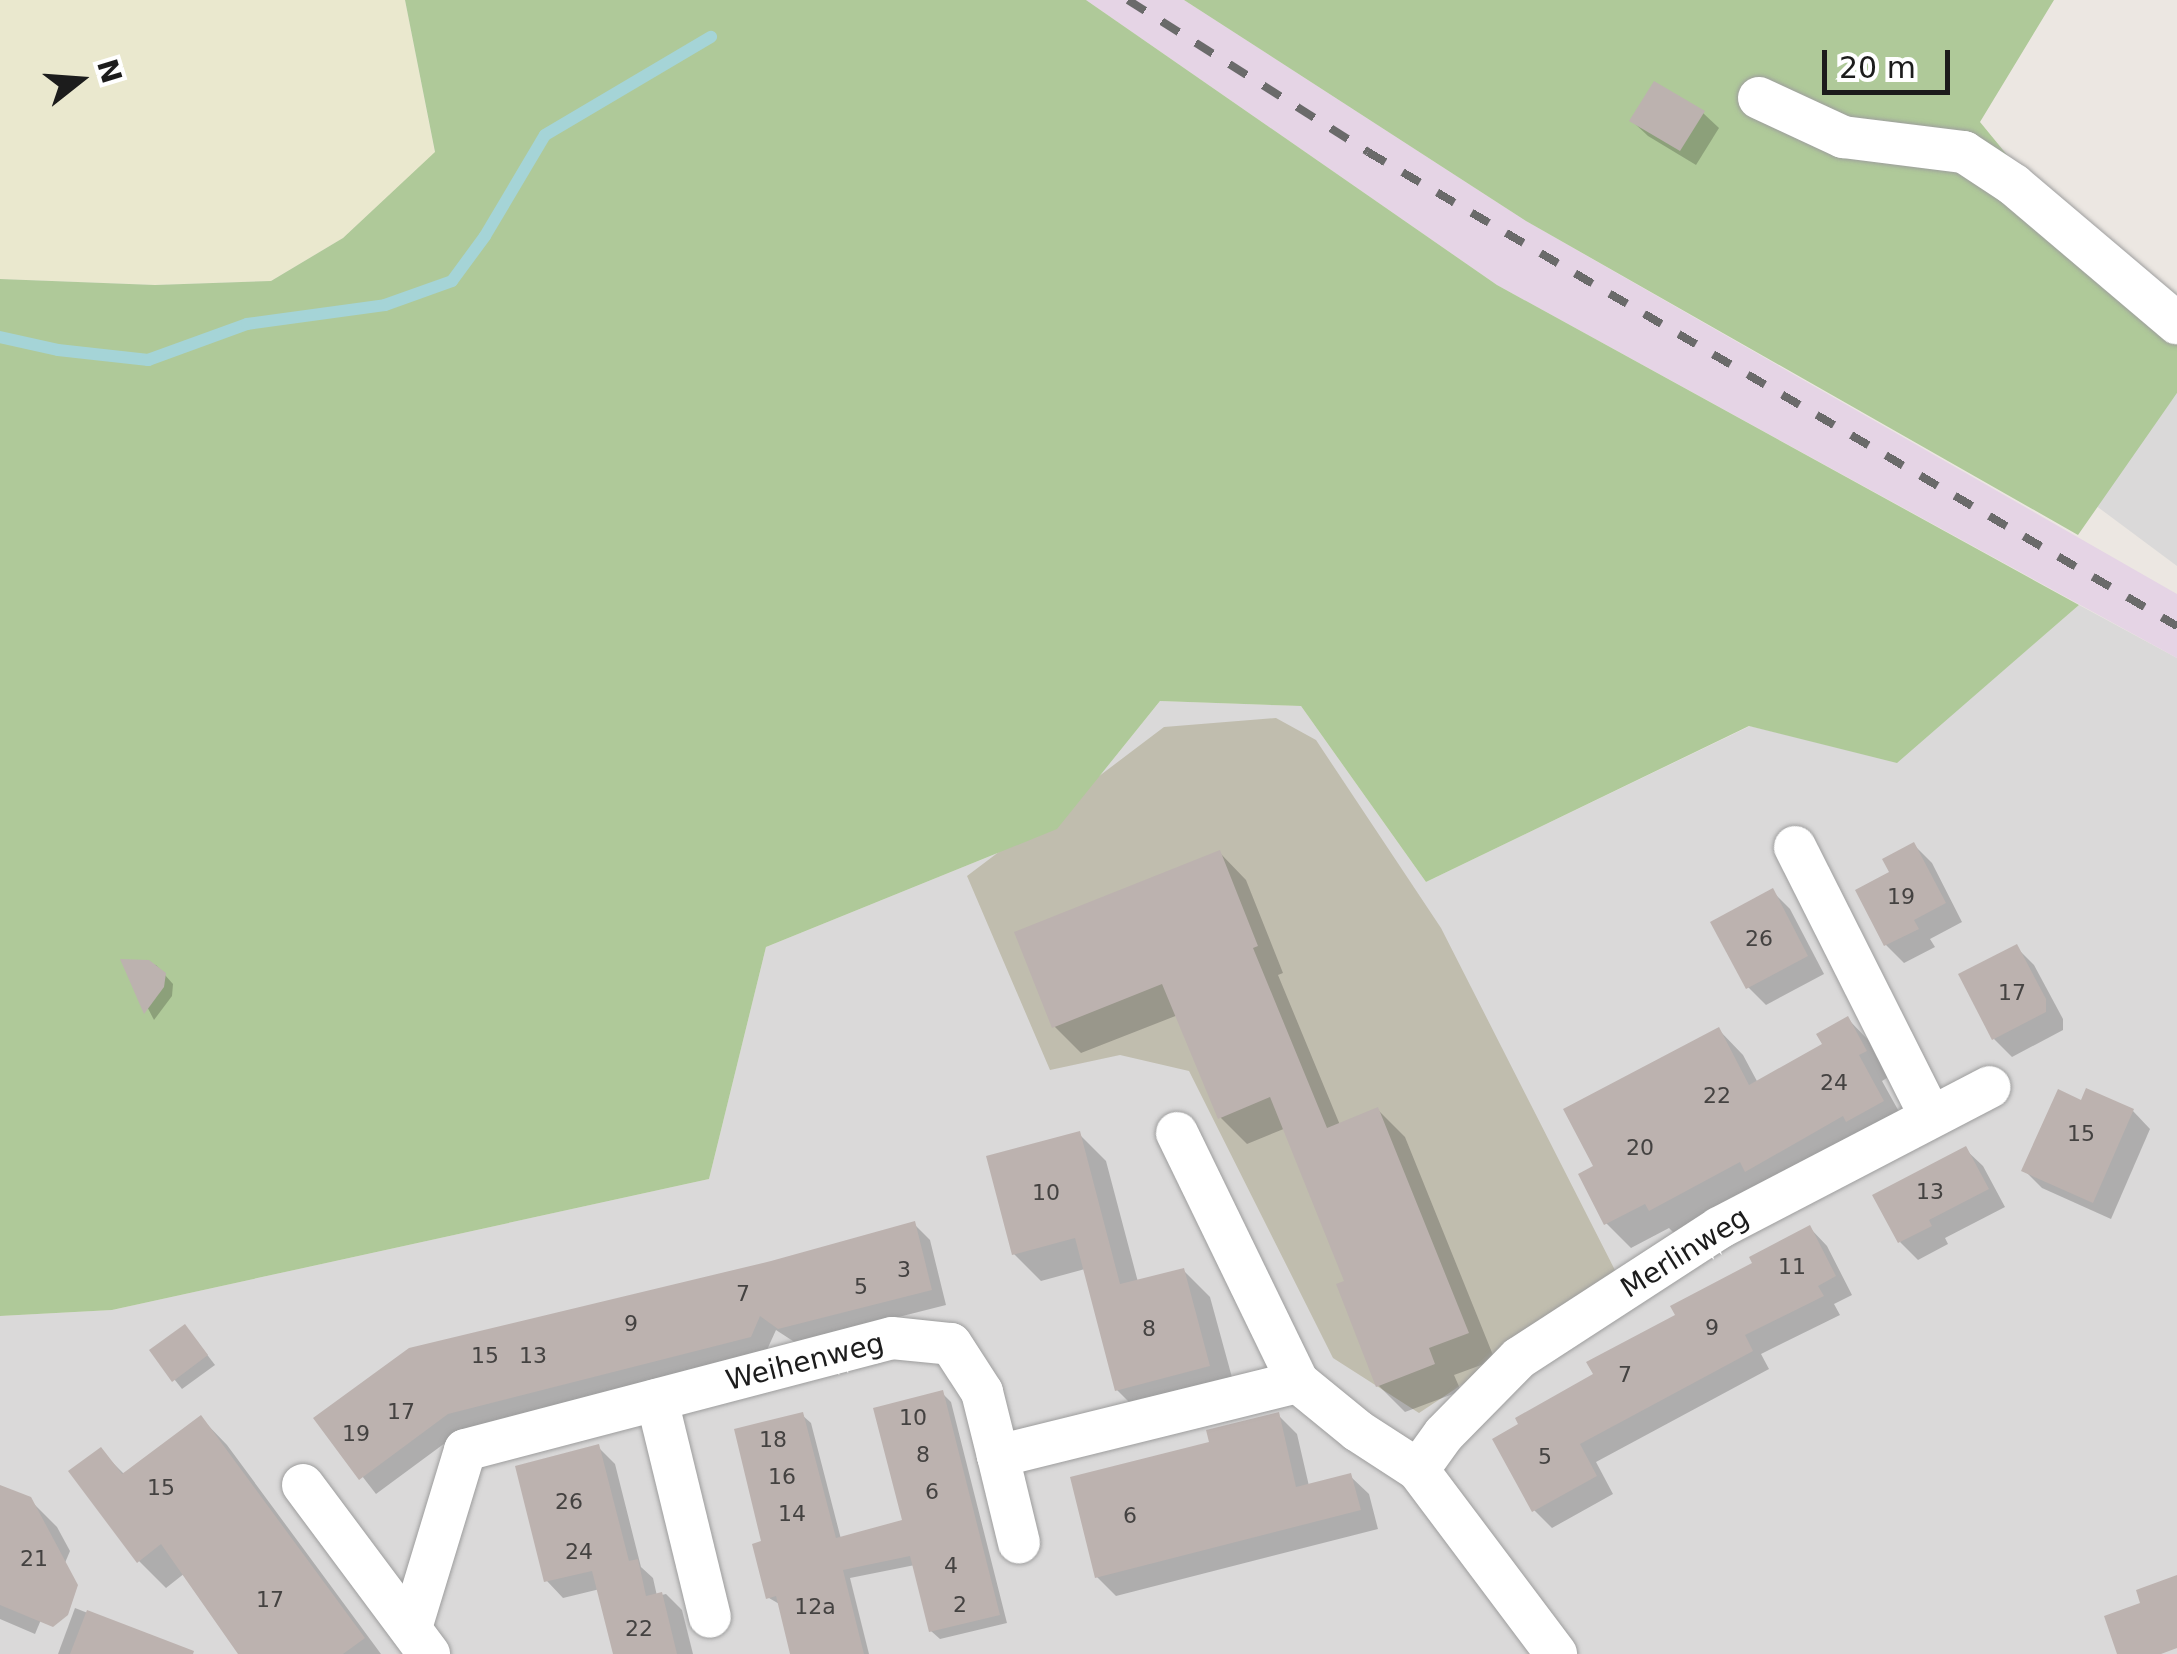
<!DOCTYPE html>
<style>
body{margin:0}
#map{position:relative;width:2177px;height:1654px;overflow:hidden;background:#ece7e2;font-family:"DejaVu Sans",sans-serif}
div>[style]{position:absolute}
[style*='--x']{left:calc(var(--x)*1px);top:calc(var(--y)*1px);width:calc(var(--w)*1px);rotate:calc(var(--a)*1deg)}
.residential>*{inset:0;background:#dad9d9}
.industrial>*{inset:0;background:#e5d4e5}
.construction>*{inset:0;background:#c0bdae}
.farmland>*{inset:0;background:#eae8ce}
.forest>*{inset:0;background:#afc999}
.shadow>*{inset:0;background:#0003}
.stream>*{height:12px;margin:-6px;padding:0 6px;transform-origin:6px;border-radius:6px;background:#a5d4d7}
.building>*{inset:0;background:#bcb2af}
.roads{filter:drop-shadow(0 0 2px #9d9d9d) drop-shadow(0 0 2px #9d9d9d)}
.minor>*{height:42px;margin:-21px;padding:0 21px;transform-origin:21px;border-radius:21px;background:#fff}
.rail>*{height:8px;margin-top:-4px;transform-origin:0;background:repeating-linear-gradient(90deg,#6a6a6a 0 20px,transparent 0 40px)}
span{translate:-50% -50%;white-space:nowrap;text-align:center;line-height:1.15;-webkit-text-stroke:8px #fff;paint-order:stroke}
.number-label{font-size:22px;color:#444241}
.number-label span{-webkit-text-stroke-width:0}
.street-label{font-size:28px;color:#1c1c1c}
.north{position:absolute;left:30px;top:30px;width:100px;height:100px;-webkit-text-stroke:8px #fff;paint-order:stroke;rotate:73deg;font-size:28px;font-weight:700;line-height:40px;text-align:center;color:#1c1c1c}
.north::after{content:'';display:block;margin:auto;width:35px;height:45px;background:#1c1c1c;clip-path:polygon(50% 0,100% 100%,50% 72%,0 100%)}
.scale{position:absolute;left:1822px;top:50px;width:128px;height:45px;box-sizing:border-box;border:5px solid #1c1c1c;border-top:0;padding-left:12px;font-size:30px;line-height:35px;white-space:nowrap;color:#1c1c1c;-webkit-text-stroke:8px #fff;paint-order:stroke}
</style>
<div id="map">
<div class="residential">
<div style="clip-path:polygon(2177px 393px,2177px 566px,2095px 505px)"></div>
<div style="clip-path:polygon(2079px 605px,2177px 658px,2177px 1654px,0 1654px,0 1316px,112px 1310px,709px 1179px,766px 947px,1057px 829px,1160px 701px,1301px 706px,1426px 882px,1750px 726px,1897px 762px)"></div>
</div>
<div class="industrial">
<div style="clip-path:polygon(1086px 0,1184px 0,1526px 221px,2177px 594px,2177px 658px,1497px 285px)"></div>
</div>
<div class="construction">
<div style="clip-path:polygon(1276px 718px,1316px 740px,1441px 928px,1620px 1280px,1419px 1413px,1333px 1358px,1189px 1071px,1120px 1055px,1050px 1070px,967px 876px,1164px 727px)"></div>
</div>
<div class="farmland">
<div style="clip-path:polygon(0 0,405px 0,435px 153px,343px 238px,271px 281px,155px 285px,0 279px)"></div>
</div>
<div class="forest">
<div style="clip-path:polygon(405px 0,1086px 0,1497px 285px,2079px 605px,1897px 763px,1749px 726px,1426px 882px,1301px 706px,1160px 701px,1057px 829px,766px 947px,709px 1179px,112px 1310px,0 1316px,0 279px,155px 285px,271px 281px,343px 238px,435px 152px)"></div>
<div style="clip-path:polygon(1184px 0,2054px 0,1980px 122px,2091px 257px,2177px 338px,2177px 393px,2078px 535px,1526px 221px)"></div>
</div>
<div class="shadow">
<div style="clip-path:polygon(1703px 113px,1719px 128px,1696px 165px,1648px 136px,1632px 121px)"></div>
<div style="clip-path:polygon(1914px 845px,1932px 863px,1962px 922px,1930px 939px,1935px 947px,1904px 963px,1886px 945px,1859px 891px,1892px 873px)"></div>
<div style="clip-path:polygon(1220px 853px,1246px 880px,1283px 973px,1278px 975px,1340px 1125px,1378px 1110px,1405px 1137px,1495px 1360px,1454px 1375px,1461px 1391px,1405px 1412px,1378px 1385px,1347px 1282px,1286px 1128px,1247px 1144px,1220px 1117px,1178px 1015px,1081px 1053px,1054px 1026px)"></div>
<div style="clip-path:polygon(1772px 891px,1790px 909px,1824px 974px,1766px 1005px,1748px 987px)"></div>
<div style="clip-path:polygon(2016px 947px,2034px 965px,2063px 1019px,2063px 1030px,2012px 1057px,1994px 1039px)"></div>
<div style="clip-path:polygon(124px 962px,156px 965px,173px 984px,172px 996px,154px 1020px)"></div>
<div style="clip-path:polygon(1848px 1019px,1872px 1044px,1890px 1076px,1882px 1081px,1907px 1126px,1675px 1234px,1669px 1228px,1631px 1248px,1606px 1223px,1597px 1167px,1719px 1030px,1743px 1055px,1758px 1083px,1825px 1045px)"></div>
<div style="clip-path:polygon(2082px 1103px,2133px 1111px,2150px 1129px,2111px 1219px,2042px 1188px,2024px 1170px)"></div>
<div style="clip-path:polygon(1079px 1134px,1106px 1161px,1138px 1282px,1183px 1270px,1210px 1297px,1236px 1392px,1144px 1417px,1117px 1390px,1085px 1269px,1041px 1281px,1014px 1254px)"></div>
<div style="clip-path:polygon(1965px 1149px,1983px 1166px,2005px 1207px,1945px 1238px,1948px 1244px,1918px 1260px,1900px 1242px)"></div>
<div style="clip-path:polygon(914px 1224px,930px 1240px,946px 1305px,796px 1343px,776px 1330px,766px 1352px,464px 1429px,376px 1494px,317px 1418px,772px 1264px)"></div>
<div style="clip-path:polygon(1810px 1228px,1827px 1246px,1852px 1295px,1834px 1304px,1840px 1315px,1761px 1354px,1769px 1369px,1596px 1462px,1613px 1494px,1552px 1528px,1534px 1510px,1596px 1375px)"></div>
<div style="clip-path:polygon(193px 1336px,215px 1365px,182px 1389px,152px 1351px)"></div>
<div style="clip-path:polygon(942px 1393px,951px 1402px,1007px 1623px,940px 1639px,931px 1631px,915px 1565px,850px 1578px,869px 1654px,793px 1654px,781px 1605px,769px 1598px,764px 1543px,802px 1415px,811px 1423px,841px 1539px,906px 1522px)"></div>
<div style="clip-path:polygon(1278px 1415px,1297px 1434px,1309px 1486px,1350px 1476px,1369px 1494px,1378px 1529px,1116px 1596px,1097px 1577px,1212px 1444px)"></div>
<div style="clip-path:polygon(201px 1418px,227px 1445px,381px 1654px,243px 1654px,185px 1573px,166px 1588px,139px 1561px,100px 1450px,125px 1475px)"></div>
<div style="clip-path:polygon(598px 1447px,615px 1464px,641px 1567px,653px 1578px,657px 1596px,666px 1594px,682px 1610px,693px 1654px,616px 1654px,600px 1589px,563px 1598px,547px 1581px)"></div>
<div style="clip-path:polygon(0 1488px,29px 1499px,57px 1527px,70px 1551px,35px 1634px,0 1619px)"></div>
<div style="clip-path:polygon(75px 1608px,136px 1632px,158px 1654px,58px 1654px)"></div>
</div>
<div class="stream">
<div style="--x:0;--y:337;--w:59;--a:12.6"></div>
<div style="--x:58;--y:350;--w:91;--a:6.3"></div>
<div style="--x:148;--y:360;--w:105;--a:-20"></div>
<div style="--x:247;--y:324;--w:139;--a:-7.8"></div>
<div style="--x:385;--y:305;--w:71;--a:-19.7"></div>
<div style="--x:452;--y:281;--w:56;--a:-53.7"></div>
<div style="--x:485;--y:236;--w:117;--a:-59.3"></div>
<div style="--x:545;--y:135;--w:193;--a:-30.6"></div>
</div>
<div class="building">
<div style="clip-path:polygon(1654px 81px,1705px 111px,1680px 151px,1629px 121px)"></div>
<div style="clip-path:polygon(1914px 842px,1946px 903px,1914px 920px,1919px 929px,1884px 946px,1855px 890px,1889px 872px,1882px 859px)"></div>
<div style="clip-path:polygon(1220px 850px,1258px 946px,1253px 948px,1327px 1128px,1378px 1107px,1469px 1333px,1429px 1348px,1435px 1364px,1376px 1387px,1336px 1284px,1344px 1281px,1270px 1097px,1218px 1119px,1162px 984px,1052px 1028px,1014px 932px)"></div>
<div style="clip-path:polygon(1773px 888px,1808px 956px,1746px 989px,1710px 922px)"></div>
<div style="clip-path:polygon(2017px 944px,2046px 999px,2046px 1012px,1992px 1040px,1958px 974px)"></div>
<div style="clip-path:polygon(120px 959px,149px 960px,166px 973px,164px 987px,144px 1014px)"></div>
<div style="clip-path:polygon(1848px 1016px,1867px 1051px,1859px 1055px,1884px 1101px,1846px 1122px,1843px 1116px,1745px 1172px,1740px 1162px,1649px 1211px,1645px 1204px,1604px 1225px,1578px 1174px,1593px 1166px,1563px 1109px,1719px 1027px,1749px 1085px,1822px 1044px,1816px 1034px)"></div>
<div style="clip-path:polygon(2086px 1088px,2134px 1109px,2093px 1203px,2021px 1171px,2058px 1089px,2081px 1100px)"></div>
<div style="clip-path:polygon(1080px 1131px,1120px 1284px,1184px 1268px,1210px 1366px,1115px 1391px,1075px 1238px,1012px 1255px,986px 1156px)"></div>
<div style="clip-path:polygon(1966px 1146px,1989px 1189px,1929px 1220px,1932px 1226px,1898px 1243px,1872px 1195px)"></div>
<div style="clip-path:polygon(915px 1221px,932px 1290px,778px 1329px,760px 1316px,751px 1337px,448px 1414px,359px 1480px,313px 1418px,409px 1348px,771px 1261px)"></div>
<div style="clip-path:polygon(1810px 1225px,1836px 1276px,1818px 1286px,1824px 1296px,1745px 1335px,1753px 1351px,1580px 1444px,1597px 1476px,1532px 1512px,1492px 1439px,1518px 1424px,1515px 1418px,1593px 1374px,1586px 1362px,1675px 1315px,1670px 1306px,1752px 1263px,1749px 1257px)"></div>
<div style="clip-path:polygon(185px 1324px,208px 1355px,172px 1382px,149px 1350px)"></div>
<div style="clip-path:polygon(943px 1390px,1000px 1615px,929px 1632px,910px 1556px,843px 1570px,864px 1654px,790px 1654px,776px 1596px,766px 1599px,752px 1544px,761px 1541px,734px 1429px,803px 1412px,836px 1538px,902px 1520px,873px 1408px)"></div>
<div style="clip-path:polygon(1279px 1412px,1296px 1487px,1351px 1473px,1361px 1510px,1095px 1578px,1070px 1477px,1209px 1442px,1206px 1430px)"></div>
<div style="clip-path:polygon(201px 1415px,365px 1638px,343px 1654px,238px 1654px,161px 1544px,137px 1563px,68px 1471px,101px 1447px,122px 1474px)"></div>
<div style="clip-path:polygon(599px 1444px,629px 1561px,638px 1559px,646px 1596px,662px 1592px,677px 1654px,613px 1654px,592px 1571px,544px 1582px,515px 1466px)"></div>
<div style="clip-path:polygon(0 1485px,31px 1497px,78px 1585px,68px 1615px,53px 1627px,0 1605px)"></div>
<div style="clip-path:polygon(2177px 1575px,2177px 1648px,2161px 1654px,2117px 1654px,2104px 1616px,2140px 1603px,2136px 1590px)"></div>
<div style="clip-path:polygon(87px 1610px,194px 1651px,193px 1654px,70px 1654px)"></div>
</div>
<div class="roads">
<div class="minor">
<div style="--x:1759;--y:98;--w:93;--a:24.9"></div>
<div style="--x:1843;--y:137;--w:122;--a:7.1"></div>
<div style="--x:1964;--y:152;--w:60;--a:33.4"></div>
<div style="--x:2014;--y:185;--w:214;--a:40.3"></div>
<div style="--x:1795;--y:847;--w:302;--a:63.3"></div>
<div style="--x:1177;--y:1133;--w:277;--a:64.1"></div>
<div style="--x:1298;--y:1382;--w:77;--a:39.2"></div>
<div style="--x:1358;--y:1431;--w:72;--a:33"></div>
<div style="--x:1418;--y:1470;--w:230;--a:53.1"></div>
<div style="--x:657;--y:1400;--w:223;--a:76.3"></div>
<div style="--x:998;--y:1456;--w:89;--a:76.4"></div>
<div style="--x:1418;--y:1470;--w:44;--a:-54.2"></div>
<div style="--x:1444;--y:1434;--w:107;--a:-45.4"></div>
<div style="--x:1519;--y:1358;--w:239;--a:-33"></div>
<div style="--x:1719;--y:1228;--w:305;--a:-27.5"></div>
<div style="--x:303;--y:1485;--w:211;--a:53.3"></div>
<div style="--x:411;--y:1628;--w:186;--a:-73.1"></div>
<div style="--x:465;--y:1450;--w:441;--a:-14.7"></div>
<div style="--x:892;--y:1338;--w:59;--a:5.8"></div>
<div style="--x:951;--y:1344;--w:57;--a:57.1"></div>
<div style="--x:982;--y:1392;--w:66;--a:76"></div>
<div style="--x:998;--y:1456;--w:309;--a:-13.9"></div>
</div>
</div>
<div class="rail">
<div style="--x:1128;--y:0;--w:284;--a:32.3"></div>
<div style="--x:1368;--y:152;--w:938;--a:30.37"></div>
</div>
<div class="number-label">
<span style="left:1901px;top:897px">19</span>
<span style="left:1759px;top:939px">26</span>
<span style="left:2012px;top:993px">17</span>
<span style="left:1834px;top:1083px">24</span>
<span style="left:1717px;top:1096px">22</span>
<span style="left:2081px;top:1134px">15</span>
<span style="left:1640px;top:1148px">20</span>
<span style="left:1930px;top:1192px">13</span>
<span style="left:1046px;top:1193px">10</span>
<span style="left:1792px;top:1267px">11</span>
<span style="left:904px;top:1270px">3</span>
<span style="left:861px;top:1287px">5</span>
<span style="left:743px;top:1294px">7</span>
<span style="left:631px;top:1324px">9</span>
<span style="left:1712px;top:1328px">9</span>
<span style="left:1149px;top:1329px">8</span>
<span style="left:485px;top:1356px">15</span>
<span style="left:533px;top:1356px">13</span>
<span style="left:1625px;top:1375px">7</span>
<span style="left:401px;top:1412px">17</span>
<span style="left:913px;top:1418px">10</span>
<span style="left:356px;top:1434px">19</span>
<span style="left:773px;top:1440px">18</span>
<span style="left:923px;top:1455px">8</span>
<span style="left:1545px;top:1457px">5</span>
<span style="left:782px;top:1477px">16</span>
<span style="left:161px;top:1488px">15</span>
<span style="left:932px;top:1492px">6</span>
<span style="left:569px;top:1502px">26</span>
<span style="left:792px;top:1514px">14</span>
<span style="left:1130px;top:1516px">6</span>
<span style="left:579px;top:1552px">24</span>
<span style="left:34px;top:1559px">21</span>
<span style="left:951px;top:1566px">4</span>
<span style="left:270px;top:1600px">17</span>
<span style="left:960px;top:1605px">2</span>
<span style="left:815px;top:1607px">12a</span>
<span style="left:639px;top:1629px">22</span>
</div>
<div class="street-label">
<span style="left:1685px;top:1253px;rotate:-32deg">Merlinweg</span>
<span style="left:805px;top:1362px;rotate:-14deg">Weihenweg</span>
</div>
<div class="north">N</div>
<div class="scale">20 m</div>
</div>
